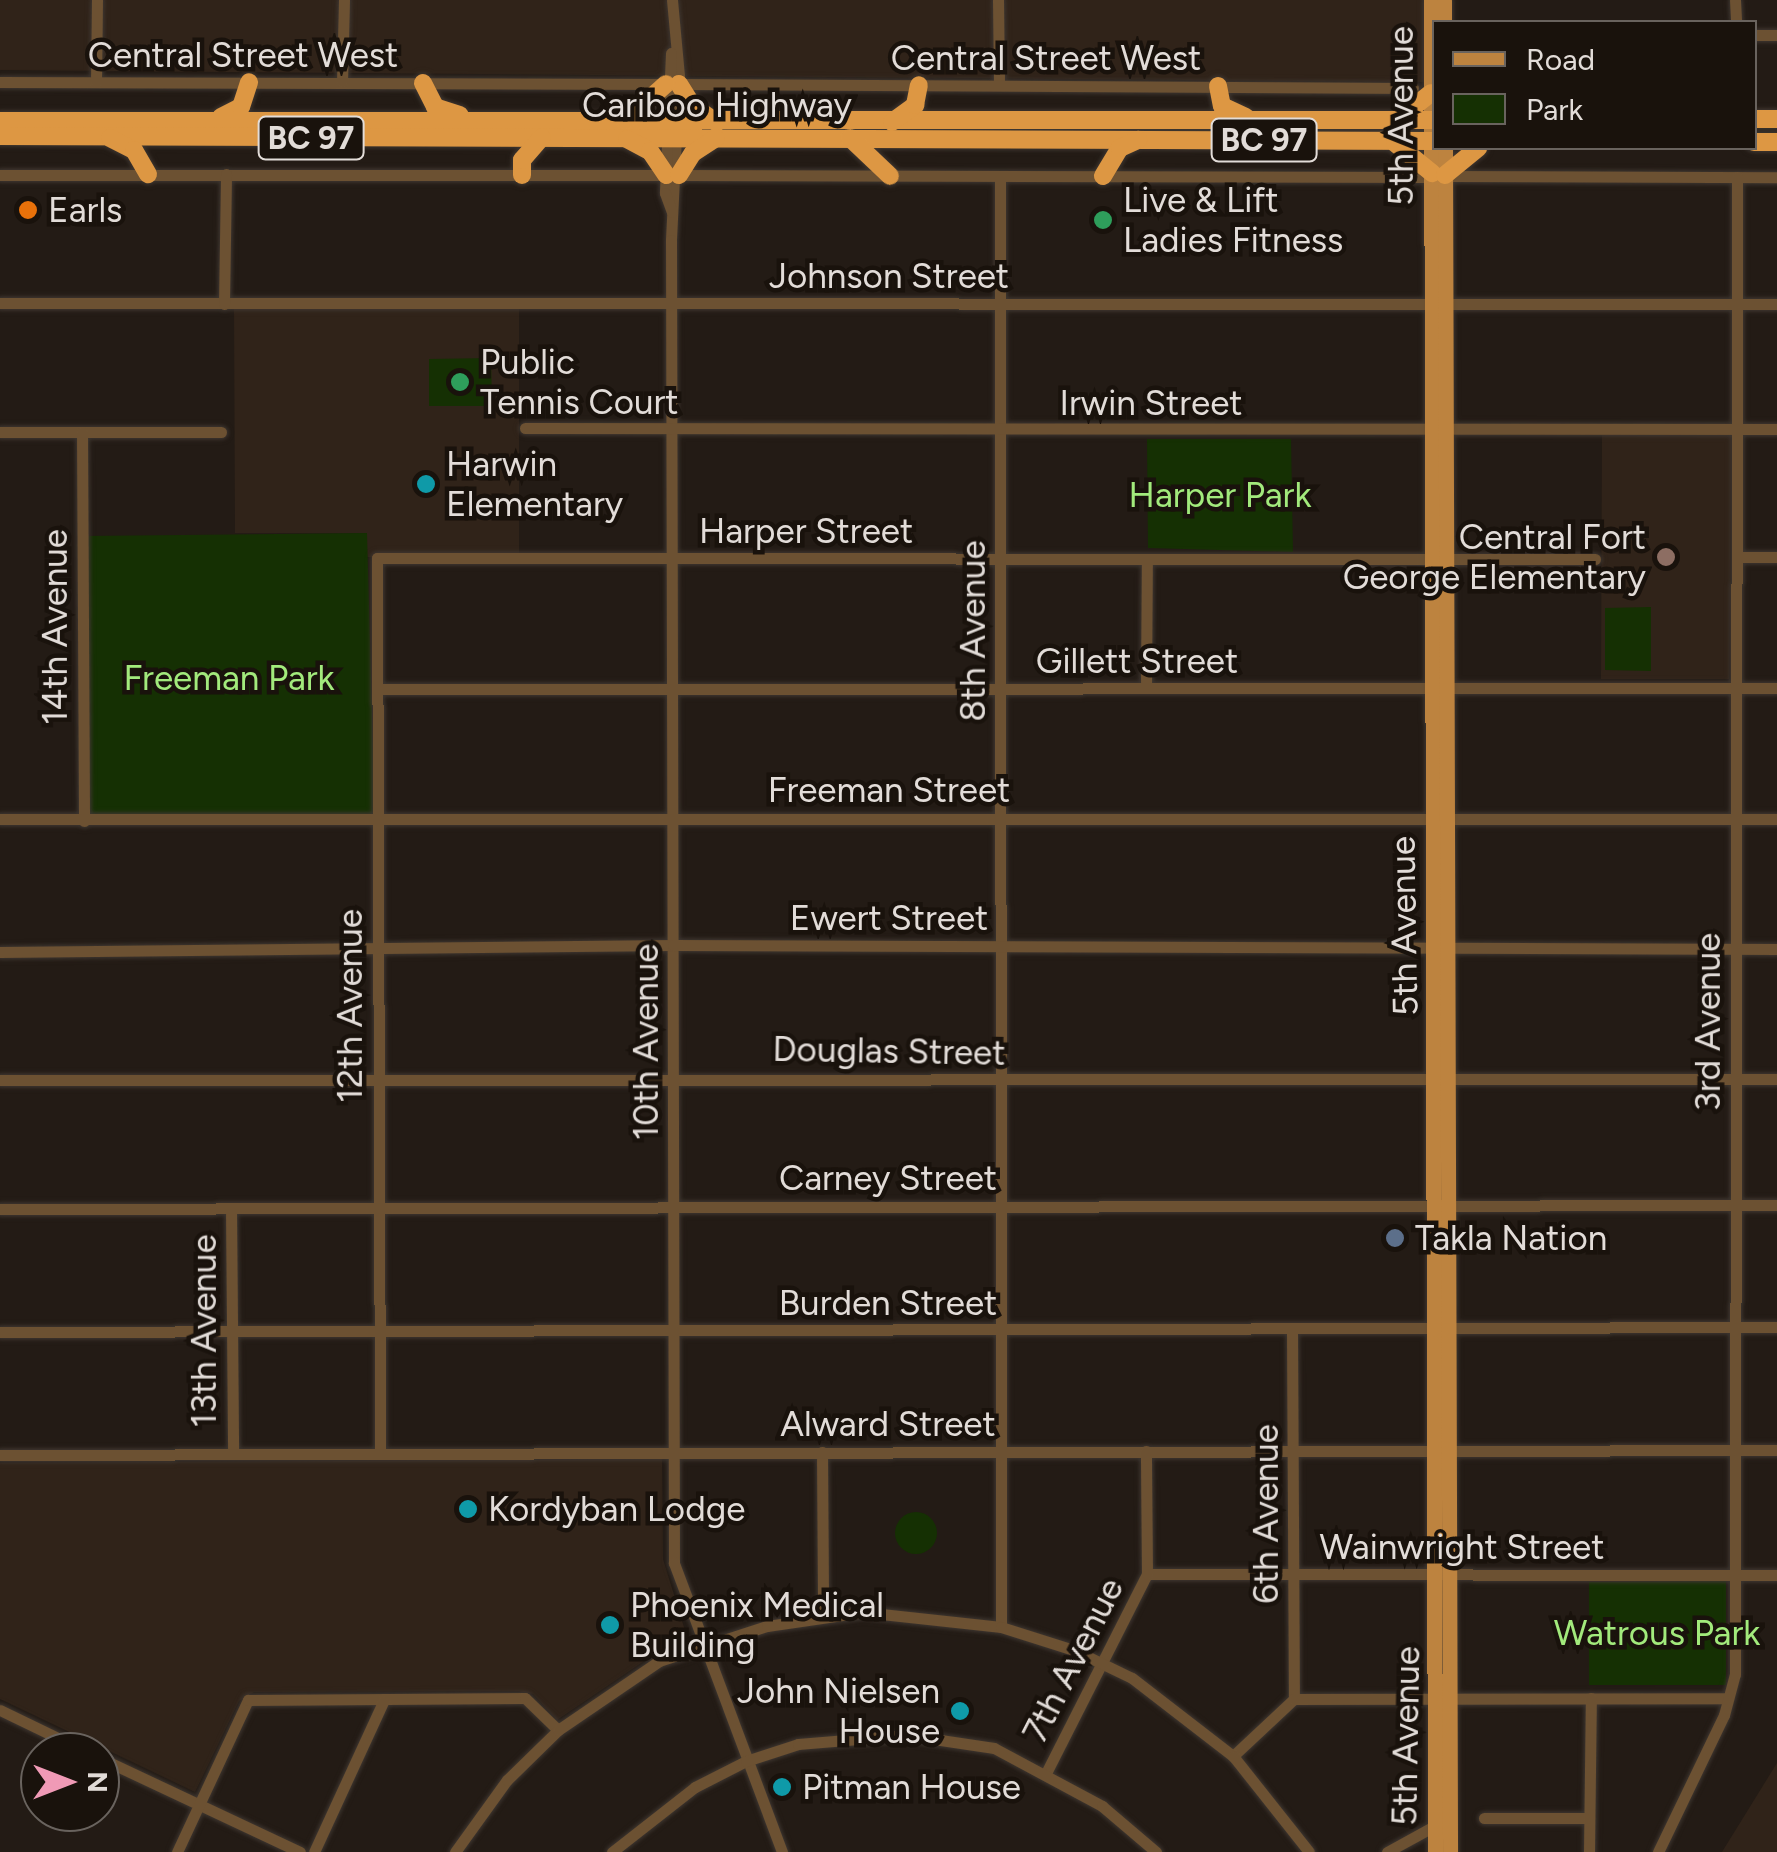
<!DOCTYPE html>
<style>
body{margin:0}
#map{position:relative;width:1777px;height:1852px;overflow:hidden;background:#231b15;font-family:Figtree,sans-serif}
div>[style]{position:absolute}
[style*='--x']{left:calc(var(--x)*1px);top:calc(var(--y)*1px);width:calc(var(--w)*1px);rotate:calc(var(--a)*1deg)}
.built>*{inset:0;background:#302319}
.green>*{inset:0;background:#153003}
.round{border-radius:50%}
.roads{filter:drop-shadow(0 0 2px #3e3630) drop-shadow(0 0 2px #3e3630)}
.minor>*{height:11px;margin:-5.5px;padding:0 5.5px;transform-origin:5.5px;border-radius:5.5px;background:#6c5132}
.major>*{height:15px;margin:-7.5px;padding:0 7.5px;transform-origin:7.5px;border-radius:7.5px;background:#bd833f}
.highway>*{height:18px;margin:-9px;padding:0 9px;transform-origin:9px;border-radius:9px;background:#dd9743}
.dots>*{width:28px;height:28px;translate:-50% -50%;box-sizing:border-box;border:5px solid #19120c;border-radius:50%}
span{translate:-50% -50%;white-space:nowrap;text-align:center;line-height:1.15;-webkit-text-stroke:9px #19120c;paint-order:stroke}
.shield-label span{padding:2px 8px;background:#19120c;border:2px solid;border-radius:8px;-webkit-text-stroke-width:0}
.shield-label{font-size:32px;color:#e2dcd8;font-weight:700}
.street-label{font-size:35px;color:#e2dcd8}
.poi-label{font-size:35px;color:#e2dcd8}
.left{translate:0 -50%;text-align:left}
.right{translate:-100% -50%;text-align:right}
.park-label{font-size:35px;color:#a2ea7c}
.legend{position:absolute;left:1432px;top:20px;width:325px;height:130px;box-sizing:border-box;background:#19120c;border:2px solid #69635e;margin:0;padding:12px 18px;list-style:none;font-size:30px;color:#e2dcd8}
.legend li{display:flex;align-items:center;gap:20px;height:50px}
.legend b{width:50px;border:2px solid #69635e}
.north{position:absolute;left:20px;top:1732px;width:100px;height:100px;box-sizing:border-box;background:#19120c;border:2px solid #69635e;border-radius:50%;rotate:90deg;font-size:28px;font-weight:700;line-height:40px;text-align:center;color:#e2dcd8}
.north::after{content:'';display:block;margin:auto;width:35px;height:45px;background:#f09ab6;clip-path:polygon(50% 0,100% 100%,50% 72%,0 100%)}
</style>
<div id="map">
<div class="built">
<div style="clip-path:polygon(0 0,1425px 0,1425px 82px,0 70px)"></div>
<div style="clip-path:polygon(519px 307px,519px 557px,367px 557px,366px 533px,235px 533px,234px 308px)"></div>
<div style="clip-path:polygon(1731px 434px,1729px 679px,1601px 679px,1602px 435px)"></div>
<div style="clip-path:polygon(662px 1459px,663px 1559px,688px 1640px,653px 1655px,557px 1720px,533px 1694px,518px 1691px,254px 1692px,239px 1701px,195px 1792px,0 1699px,0 1463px)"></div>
<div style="clip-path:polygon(1777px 1763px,1777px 1852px,1722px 1852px)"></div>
</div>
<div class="green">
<div style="clip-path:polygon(491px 358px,492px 406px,429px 406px,429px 359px)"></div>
<div style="clip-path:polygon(1147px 439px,1291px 439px,1293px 552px,1148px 548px)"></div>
<div style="clip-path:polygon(367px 533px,375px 821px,84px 824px,82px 536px)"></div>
<div style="clip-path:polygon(1651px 607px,1651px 671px,1605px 670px,1605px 608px)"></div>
<div class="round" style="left:895px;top:1512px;width:42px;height:42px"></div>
<div style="clip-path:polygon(1726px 1581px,1726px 1685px,1589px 1685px,1589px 1582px)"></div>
</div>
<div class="roads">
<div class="minor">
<div style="--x:672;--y:0;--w:76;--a:84.7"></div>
<div style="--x:679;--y:76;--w:164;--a:92.8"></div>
<div style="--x:671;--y:240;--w:1323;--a:89.87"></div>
<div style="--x:674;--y:1563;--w:309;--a:69.5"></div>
<div style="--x:998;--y:0;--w:85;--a:89.3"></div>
<div style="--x:1735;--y:0;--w:22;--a:87"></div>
<div style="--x:1754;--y:35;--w:23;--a:0"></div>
<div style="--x:671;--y:53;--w:140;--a:92.5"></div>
<div style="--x:665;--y:193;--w:20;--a:70"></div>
<div style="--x:0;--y:82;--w:666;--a:0.17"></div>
<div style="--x:96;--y:82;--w:82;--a:-89.3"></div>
<div style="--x:342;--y:82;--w:82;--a:-88.6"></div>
<div style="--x:679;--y:84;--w:734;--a:0.31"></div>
<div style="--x:0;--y:175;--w:666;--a:0"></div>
<div style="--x:679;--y:175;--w:752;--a:0.15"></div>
<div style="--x:1000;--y:176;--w:1451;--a:89.96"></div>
<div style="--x:1446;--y:176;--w:331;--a:0.2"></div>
<div style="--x:0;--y:303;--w:1777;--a:0.03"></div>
<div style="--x:224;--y:304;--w:130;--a:-89.1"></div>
<div style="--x:525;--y:428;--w:1252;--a:0.05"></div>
<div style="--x:0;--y:432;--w:221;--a:0"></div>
<div style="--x:82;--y:432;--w:389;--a:89.7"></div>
<div style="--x:1737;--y:557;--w:40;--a:0"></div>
<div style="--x:1146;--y:688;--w:129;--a:-89.6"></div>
<div style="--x:377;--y:689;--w:1400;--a:-0.04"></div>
<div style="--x:0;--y:819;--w:1777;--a:0"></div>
<div style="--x:0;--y:952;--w:673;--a:-0.6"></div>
<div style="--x:673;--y:945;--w:1104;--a:0.21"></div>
<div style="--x:0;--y:1080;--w:1777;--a:-0.03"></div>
<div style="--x:231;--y:1208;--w:246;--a:89.5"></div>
<div style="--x:0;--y:1209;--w:1777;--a:-0.13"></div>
<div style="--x:1292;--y:1329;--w:370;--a:89.7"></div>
<div style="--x:0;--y:1332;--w:1777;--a:-0.16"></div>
<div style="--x:822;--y:1452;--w:163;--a:89.6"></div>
<div style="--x:380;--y:1453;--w:895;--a:-90.19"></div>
<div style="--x:377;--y:558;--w:1218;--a:0.05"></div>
<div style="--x:0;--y:1455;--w:1777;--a:-0.16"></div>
<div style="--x:1147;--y:1574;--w:630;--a:0.09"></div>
<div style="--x:0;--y:1710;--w:97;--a:25.8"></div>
<div style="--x:1233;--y:1756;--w:83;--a:-43.1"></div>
<div style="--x:1294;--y:1699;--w:434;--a:-0.1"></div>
<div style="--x:100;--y:1758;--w:221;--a:25.2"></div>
<div style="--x:1046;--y:1773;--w:223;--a:-63.1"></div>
<div style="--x:1147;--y:1574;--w:123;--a:-90.5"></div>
<div style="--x:1484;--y:1818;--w:105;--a:0"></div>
<div style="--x:177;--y:1852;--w:168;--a:-65"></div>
<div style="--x:248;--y:1700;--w:277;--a:-0.4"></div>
<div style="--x:525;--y:1698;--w:46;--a:44.1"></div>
<div style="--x:314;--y:1852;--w:165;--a:-65.3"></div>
<div style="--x:455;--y:1852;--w:89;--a:-54.2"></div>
<div style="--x:507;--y:1780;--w:71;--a:-44.4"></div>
<div style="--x:558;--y:1730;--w:122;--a:-34.3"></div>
<div style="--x:659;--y:1661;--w:114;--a:-18"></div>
<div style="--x:767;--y:1626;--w:97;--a:-8.3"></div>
<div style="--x:863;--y:1612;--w:139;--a:6.2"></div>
<div style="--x:1001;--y:1627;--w:77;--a:17.5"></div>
<div style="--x:1074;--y:1650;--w:64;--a:25.8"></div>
<div style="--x:1132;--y:1678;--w:128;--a:37.7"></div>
<div style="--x:1233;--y:1756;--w:122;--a:51.6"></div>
<div style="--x:612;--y:1852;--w:105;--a:-38.1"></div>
<div style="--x:695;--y:1787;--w:57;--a:-27"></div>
<div style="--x:746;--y:1761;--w:55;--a:-18.1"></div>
<div style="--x:798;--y:1744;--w:109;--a:-4.7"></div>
<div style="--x:907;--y:1735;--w:88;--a:8.5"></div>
<div style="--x:994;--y:1748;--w:123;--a:28.2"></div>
<div style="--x:1102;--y:1806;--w:71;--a:40.4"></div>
<div style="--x:1387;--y:1852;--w:60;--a:-28.7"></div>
<div style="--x:1589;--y:1852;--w:154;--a:-89.3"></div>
<div style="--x:1658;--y:1852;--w:152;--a:-64.3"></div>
<div style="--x:1724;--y:1715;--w:42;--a:-75"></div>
<div style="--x:1735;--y:1674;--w:1497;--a:-89.92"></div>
</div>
<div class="major">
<div style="--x:1431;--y:0;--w:1852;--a:89.88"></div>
<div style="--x:1444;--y:22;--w:22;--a:-90"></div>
<div style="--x:1445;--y:148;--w:1704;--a:89.83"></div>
</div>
<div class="highway">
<div style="--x:423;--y:83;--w:27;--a:63"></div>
<div style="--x:435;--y:107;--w:26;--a:18"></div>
<div style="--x:679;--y:84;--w:26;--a:58"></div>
<div style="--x:693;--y:106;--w:29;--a:35"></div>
<div style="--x:1218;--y:86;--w:20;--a:79"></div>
<div style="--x:1222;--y:106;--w:26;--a:25"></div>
<div style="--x:221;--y:117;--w:22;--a:-27"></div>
<div style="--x:241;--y:107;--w:26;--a:-72"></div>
<div style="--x:1754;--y:119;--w:23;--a:0"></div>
<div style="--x:1397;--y:120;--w:43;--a:-38.5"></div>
<div style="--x:0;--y:121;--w:1434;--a:-0.04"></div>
<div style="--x:625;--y:121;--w:55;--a:-42.1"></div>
<div style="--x:892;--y:122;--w:29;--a:-36"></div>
<div style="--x:915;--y:105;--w:20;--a:-79"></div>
<div style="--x:0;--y:136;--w:1434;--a:0.2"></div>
<div style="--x:110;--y:138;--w:27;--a:27"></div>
<div style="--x:134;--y:150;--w:28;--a:60"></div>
<div style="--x:850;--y:138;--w:55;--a:43.5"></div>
<div style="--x:627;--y:139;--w:26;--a:28"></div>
<div style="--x:650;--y:151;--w:29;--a:56"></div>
<div style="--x:1754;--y:142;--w:23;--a:0"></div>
<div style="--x:1395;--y:143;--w:48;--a:39"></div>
<div style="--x:522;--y:175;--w:15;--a:-90"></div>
<div style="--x:522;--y:160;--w:30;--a:-49"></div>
<div style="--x:679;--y:175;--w:26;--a:-58"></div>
<div style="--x:693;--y:153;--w:27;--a:-33"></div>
<div style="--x:1445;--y:175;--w:43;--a:-39.3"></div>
<div style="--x:1103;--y:176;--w:33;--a:-59"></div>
<div style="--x:1120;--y:148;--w:20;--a:-24"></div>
</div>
</div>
<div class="dots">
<div style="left:28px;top:210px;background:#e8710a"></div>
<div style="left:1103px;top:220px;background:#2e9e5b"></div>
<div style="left:460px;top:382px;background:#2e9e5b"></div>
<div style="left:426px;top:484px;background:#0f9aa8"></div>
<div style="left:1666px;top:557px;background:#8d6e63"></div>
<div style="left:1395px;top:1238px;background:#5c6f8a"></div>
<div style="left:468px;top:1509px;background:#0f9aa8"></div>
<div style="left:610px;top:1625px;background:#0f9aa8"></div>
<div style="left:960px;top:1711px;background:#0f9aa8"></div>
<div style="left:782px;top:1787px;background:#0f9aa8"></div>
</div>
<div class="shield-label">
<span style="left:311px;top:138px">BC 97</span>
<span style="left:1264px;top:140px">BC 97</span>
</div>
<div class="street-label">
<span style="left:243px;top:55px">Central Street West</span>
<span style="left:1046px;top:58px">Central Street West</span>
<span style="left:717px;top:105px">Cariboo Highway</span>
<span style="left:1401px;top:116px;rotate:-90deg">5th Avenue</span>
<span style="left:889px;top:276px">Johnson Street</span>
<span style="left:1151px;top:403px">Irwin Street</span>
<span style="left:806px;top:531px">Harper Street</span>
<span style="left:55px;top:627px;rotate:-90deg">14th Avenue</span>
<span style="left:973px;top:631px;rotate:-90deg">8th Avenue</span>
<span style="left:1137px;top:661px">Gillett Street</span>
<span style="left:889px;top:790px">Freeman Street</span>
<span style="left:889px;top:918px">Ewert Street</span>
<span style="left:1404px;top:926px;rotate:-91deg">5th Avenue</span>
<span style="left:350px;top:1006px;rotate:-90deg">12th Avenue</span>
<span style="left:1708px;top:1022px;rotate:-90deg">3rd Avenue</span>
<span style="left:646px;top:1042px;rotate:-90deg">10th Avenue</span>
<span style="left:889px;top:1051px;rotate:1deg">Douglas Street</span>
<span style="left:888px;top:1178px">Carney Street</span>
<span style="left:888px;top:1303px">Burden Street</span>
<span style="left:204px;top:1331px;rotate:-90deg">13th Avenue</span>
<span style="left:888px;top:1424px">Alward Street</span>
<span style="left:1266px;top:1514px;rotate:-90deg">6th Avenue</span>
<span style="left:1462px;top:1547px">Wainwright Street</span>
<span style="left:1073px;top:1660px;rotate:-63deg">7th Avenue</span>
<span style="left:1406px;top:1736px;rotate:-89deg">5th Avenue</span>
</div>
<div class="poi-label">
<span class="left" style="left:1123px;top:220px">Live &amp; Lift<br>Ladies Fitness</span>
<span class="left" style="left:48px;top:210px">Earls</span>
<span class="left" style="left:480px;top:382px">Public<br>Tennis Court</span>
<span class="left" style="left:446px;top:484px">Harwin<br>Elementary</span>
<span class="right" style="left:1646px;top:557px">Central Fort<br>George Elementary</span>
<span class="left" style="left:1415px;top:1238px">Takla Nation</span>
<span class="left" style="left:488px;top:1509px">Kordyban Lodge</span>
<span class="left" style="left:630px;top:1625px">Phoenix Medical<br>Building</span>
<span class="right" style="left:940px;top:1711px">John Nielsen<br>House</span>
<span class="left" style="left:802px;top:1787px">Pitman House</span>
</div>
<div class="park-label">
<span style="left:1220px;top:495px">Harper Park</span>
<span style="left:229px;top:678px">Freeman Park</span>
<span style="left:1657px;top:1633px">Watrous Park</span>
</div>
<ul class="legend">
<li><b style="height:12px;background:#bd833f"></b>Road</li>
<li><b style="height:28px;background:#153003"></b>Park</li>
</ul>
<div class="north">N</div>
</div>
